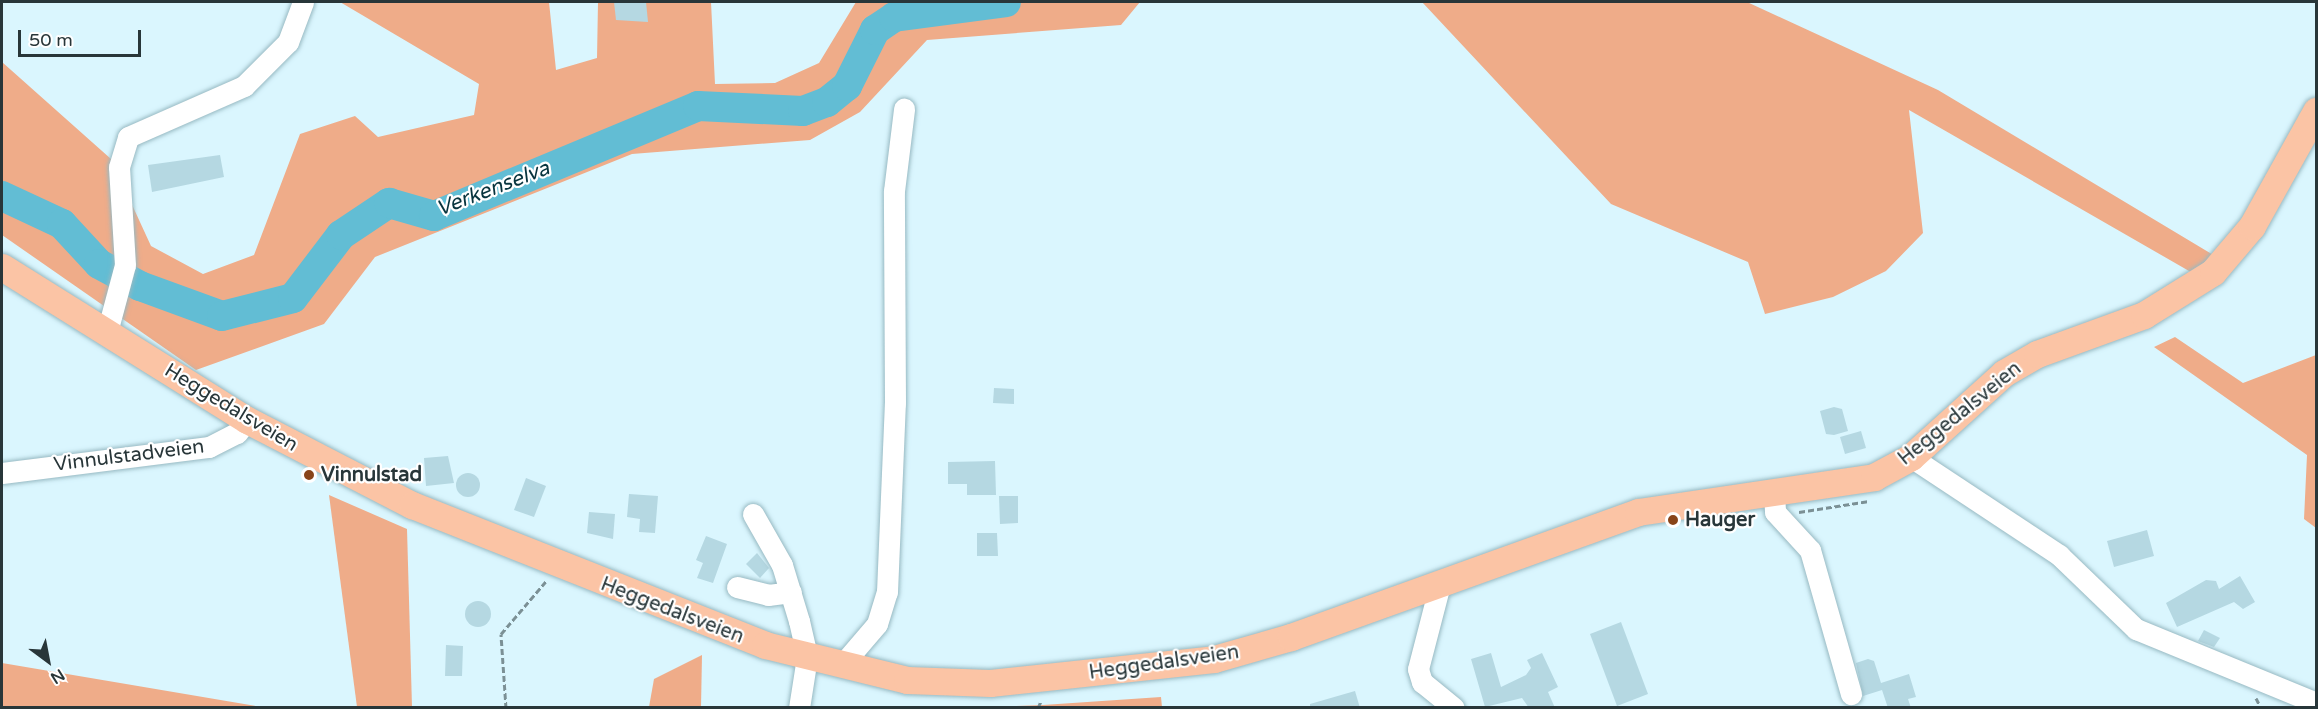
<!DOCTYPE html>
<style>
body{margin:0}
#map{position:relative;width:2318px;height:709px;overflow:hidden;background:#daf6fe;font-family:"Varela Round",sans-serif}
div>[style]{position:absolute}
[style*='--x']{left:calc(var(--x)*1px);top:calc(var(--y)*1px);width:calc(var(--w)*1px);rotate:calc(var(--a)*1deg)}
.forest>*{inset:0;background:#efac89}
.river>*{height:30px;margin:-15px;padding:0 15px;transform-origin:15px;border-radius:15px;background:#62bdd4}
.building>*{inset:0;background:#b5d8e2}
.round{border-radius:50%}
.path>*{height:3px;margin-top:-1.5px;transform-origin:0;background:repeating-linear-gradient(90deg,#7b9095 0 6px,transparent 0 9px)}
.roads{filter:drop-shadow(0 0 2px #97b9c2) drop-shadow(0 0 2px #97b9c2)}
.minor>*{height:21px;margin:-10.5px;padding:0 10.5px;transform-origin:10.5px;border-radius:10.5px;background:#fff}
.major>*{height:27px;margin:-13.5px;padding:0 13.5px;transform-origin:13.5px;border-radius:13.5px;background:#fbc4a5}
.dots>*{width:16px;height:16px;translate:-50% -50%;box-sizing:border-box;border:3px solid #fff;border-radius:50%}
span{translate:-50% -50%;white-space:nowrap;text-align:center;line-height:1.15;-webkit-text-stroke:4.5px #fff;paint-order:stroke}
.street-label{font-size:20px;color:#283639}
.poi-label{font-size:20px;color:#283639;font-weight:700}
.left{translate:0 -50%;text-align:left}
.water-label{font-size:21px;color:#07343e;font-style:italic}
.frame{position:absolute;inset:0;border:3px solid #283639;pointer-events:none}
.north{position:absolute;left:18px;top:631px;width:60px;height:60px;-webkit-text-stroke:4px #fff;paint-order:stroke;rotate:148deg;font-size:16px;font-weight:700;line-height:24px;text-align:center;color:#283639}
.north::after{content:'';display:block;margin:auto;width:21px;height:27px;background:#283639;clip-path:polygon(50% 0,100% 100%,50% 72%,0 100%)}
.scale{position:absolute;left:18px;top:30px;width:123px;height:27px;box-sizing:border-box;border:3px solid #283639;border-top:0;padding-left:8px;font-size:18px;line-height:21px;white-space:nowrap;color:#283639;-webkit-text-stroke:4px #fff;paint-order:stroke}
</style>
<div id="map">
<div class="forest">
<div style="clip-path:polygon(340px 2px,549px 2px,556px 70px,597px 58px,598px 2px,711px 2px,715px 84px,775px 83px,819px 63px,856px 2px,1140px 2px,1121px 25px,927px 40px,860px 112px,810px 140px,632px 154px,375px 257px,324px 324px,196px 370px,2px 235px,2px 62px,111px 159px,151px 246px,203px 274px,254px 255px,300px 134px,355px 116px,378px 137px,474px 115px,479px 84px)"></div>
<div style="clip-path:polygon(1422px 2px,1747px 2px,1938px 90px,2215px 256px,2196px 275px,1909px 110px,1923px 233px,1886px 271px,1833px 297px,1765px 314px,1748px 262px,1611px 204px)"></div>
<div style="clip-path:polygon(2175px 337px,2243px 383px,2316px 355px,2316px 528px,2304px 519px,2307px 455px,2154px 347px)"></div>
<div style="clip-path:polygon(329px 495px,407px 529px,412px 707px,357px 707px)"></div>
<div style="clip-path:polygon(702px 655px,701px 707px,649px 707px,654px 679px)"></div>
<div style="clip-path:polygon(2px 663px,262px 707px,2px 707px)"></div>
<div style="clip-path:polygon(1161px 697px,1162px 707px,989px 707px,1043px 705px)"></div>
</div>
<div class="river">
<div style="--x:2;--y:196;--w:66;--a:25"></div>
<div style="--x:62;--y:224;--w:54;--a:47.2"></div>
<div style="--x:99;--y:264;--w:47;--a:28.2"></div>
<div style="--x:140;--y:286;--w:87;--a:20.1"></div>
<div style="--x:222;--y:316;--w:73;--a:-14.2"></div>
<div style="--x:293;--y:298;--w:79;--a:-52.7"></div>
<div style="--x:341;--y:235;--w:58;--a:-33.7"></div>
<div style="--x:389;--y:203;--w:47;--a:16.1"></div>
<div style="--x:434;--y:216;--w:286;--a:-22.6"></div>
<div style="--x:698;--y:106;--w:105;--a:2.7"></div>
<div style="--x:803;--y:111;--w:26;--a:-21"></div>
<div style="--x:827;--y:102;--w:26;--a:-39"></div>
<div style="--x:847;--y:86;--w:63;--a:-63.4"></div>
<div style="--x:875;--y:30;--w:23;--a:-34"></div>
<div style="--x:894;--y:17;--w:113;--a:-7.6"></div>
</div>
<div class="building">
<div style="clip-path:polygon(614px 2px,646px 2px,648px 22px,616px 20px)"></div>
<div style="clip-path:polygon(220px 155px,224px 177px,152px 192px,148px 165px)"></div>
<div style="clip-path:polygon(994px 388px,1014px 389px,1014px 404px,993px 403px)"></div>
<div style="clip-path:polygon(1834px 407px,1842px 409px,1848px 431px,1834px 435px,1826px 434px,1820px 411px)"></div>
<div style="clip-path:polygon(1861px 431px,1866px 448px,1845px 454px,1840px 437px)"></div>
<div style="clip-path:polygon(448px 456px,454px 483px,426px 486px,424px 458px)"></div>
<div style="clip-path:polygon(995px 461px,996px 495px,967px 495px,967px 484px,948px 484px,948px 462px)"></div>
<div class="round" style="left:456px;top:473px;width:24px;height:24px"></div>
<div style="clip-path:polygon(526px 478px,546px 486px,534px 517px,514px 510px)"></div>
<div style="clip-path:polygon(629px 494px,658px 496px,655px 533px,639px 532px,640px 519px,627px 517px)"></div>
<div style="clip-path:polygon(999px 496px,1018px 496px,1018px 523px,1000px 524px)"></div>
<div style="clip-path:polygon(589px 512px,615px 514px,613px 539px,587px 533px)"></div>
<div style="clip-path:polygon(2147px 530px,2154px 556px,2114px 567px,2107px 541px)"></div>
<div style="clip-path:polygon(977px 533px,997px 533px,998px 556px,977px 556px)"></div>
<div style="clip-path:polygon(706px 536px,727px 544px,713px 583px,697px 578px,703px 563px,696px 560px)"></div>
<div style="clip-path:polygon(757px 553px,769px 568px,760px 578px,746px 564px)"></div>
<div style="clip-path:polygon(2240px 576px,2255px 602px,2243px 609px,2234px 602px,2177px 627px,2166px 603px,2206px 580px,2216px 581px,2219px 589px)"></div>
<div class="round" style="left:465px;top:601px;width:26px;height:26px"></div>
<div style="clip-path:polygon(1621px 622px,1648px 694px,1617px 706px,1590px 634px)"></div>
<div style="clip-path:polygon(2204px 630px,2220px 638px,2214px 647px,2198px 641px)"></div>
<div style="clip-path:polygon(446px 645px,463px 646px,462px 676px,445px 676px)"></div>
<div style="clip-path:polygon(1491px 653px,1501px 687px,1526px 675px,1531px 668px,1527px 660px,1542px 653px,1558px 687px,1548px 692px,1555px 708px,1529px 708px,1522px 698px,1485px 707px,1471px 659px)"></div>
<div style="clip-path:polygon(1868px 659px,1874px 661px,1881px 683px,1909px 674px,1916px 697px,1908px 699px,1911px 708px,1888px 708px,1882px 690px,1863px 696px,1856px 663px)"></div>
<div style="clip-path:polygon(1355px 691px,1360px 708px,1310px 708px,1310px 704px)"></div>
</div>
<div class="path">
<div style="--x:1799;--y:512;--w:71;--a:-8.9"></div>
<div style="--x:2256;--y:698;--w:11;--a:63"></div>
<div style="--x:506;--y:708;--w:74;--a:-93.9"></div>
<div style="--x:501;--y:634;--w:71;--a:-49.6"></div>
<div style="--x:1038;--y:708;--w:8;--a:-67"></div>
</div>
<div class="roads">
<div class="minor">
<div style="--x:107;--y:332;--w:69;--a:-75"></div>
<div style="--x:125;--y:265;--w:98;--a:-93.5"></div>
<div style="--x:119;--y:167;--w:31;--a:-73"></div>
<div style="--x:128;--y:137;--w:127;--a:-23.7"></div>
<div style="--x:244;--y:86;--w:62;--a:-45"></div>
<div style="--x:288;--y:42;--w:43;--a:-69.4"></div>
<div style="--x:1911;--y:457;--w:178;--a:33.5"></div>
<div style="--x:2059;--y:555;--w:107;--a:43.9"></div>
<div style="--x:2136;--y:629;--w:195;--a:22.3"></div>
<div style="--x:2;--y:473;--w:209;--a:-7.2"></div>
<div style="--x:209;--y:447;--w:31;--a:-27"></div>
<div style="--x:237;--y:433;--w:16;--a:-52"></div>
<div style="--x:1774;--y:492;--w:20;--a:87"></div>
<div style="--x:1775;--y:512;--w:52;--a:47.4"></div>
<div style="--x:1810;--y:550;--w:150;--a:74.1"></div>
<div style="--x:753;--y:514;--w:59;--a:60.4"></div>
<div style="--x:782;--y:565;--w:59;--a:73.1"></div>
<div style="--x:799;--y:621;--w:37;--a:77"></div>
<div style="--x:807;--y:657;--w:52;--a:98.9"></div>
<div style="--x:1440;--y:584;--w:88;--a:104.5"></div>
<div style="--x:1418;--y:669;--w:14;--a:73"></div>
<div style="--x:1422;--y:682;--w:41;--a:39.1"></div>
<div style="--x:737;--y:587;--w:32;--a:14"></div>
<div style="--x:768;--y:595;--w:23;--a:-7"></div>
<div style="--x:841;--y:666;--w:55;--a:-49.4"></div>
<div style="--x:877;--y:624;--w:34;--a:-73"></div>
<div style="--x:887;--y:592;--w:189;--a:-87.6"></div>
<div style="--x:895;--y:403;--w:212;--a:-90.3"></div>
<div style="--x:894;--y:191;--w:83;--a:-83"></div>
</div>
<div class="major">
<div style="--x:2;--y:267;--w:289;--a:32"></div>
<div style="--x:247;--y:420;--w:186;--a:27.3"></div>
<div style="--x:412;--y:505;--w:380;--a:21.6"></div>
<div style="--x:765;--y:645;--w:146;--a:13.8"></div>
<div style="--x:907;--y:680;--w:83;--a:2.1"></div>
<div style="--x:990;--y:683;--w:225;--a:-6.1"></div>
<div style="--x:1214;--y:659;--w:80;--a:-15.9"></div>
<div style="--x:1291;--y:637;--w:369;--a:-19.8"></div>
<div style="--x:1638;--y:512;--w:239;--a:-8.4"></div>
<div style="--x:1874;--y:477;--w:42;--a:-28.4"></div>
<div style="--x:1911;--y:457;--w:125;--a:-42.1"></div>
<div style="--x:2004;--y:373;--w:38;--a:-30"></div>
<div style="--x:2037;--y:354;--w:114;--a:-20"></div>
<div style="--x:2144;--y:315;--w:81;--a:-31.9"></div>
<div style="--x:2213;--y:272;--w:60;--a:-49.7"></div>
<div style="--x:2252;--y:226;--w:132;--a:-60.9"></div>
</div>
</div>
<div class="dots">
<div style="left:309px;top:475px;background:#884419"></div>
<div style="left:1673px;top:520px;background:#884419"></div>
</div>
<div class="street-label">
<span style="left:231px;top:408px;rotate:31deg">Heggedalsveien</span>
<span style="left:1960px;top:414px;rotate:-39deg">Heggedalsveien</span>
<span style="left:129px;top:456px;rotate:-7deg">Vinnulstadveien</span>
<span style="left:672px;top:611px;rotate:21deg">Heggedalsveien</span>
<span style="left:1164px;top:663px;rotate:-8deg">Heggedalsveien</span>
</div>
<div class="poi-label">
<span class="left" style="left:321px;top:475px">Vinnulstad</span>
<span class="left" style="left:1685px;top:520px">Hauger</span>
</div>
<div class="water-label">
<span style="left:493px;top:189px;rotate:-21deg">Verkenselva</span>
</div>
<div class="frame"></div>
<div class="north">N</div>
<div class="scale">50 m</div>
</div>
